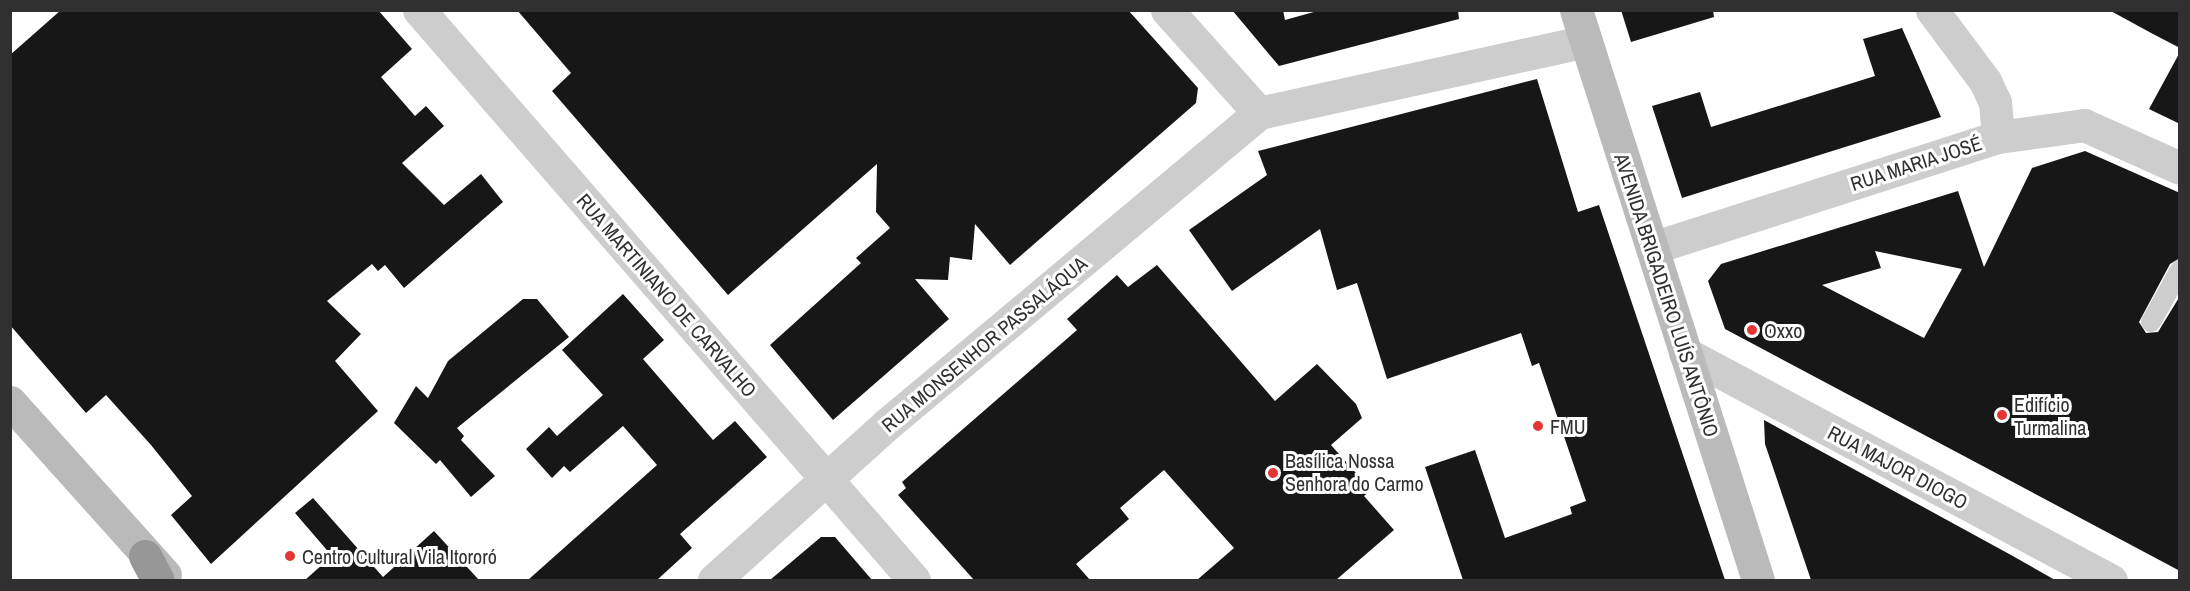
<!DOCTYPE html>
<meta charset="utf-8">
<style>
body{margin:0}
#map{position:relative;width:2190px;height:591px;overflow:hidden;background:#fff;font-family:"Archivo Narrow",sans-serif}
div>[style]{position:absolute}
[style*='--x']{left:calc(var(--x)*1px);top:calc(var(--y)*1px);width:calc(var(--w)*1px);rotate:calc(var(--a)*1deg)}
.building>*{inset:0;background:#171717}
.lane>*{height:20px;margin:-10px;padding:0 10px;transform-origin:10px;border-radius:10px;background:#cdcdcd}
.street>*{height:33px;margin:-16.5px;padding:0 16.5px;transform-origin:16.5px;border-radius:16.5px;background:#cdcdcd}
.secondary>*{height:33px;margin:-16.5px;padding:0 16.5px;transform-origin:16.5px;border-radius:16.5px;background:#bababa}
.highway>*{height:33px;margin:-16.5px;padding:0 16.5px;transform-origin:16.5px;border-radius:16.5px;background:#979797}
.dots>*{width:16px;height:16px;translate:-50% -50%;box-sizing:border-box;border:3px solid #fff;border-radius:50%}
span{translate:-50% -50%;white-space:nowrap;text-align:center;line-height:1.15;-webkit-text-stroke:6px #fff;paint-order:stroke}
.street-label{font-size:20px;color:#303030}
.poi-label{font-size:20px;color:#303030}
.left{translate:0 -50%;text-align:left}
.frame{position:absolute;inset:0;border:12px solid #303030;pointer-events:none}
</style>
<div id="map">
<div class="building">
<div style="clip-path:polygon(61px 10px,378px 10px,412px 49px,381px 77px,415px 116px,426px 106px,444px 126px,402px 163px,444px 205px,481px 174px,503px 202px,404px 288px,385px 265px,378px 271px,372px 264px,327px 301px,361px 334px,335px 361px,378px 411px,211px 564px,171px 515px,192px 496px,151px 445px,106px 395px,86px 413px,10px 325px,10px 55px)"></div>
<div style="clip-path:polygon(517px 10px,1128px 10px,1198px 88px,1196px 103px,1010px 265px,975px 224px,972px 260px,950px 257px,948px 280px,915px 279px,949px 319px,833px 420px,770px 345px,861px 263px,856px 258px,890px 228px,876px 212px,877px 164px,728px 295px,552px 91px,571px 73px)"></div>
<div style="clip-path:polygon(1232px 10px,1283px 10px,1285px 20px,1321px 10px,1458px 10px,1459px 19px,1279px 66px)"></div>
<div style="clip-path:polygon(1621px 10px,1713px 10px,1714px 17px,1631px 42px)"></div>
<div style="clip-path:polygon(2109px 10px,2180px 10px,2180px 48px,2153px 34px)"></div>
<div style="clip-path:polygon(1902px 28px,1941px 117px,1682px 198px,1652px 106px,1700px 92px,1711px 127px,1875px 76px,1863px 39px)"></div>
<div style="clip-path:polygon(2180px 52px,2180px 124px,2149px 109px)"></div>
<div style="clip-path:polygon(1537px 79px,1578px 212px,1599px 205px,1725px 580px,1463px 580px,1425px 467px,1475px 450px,1505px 538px,1572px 514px,1570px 507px,1586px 501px,1539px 363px,1532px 366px,1521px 333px,1387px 379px,1357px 283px,1337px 290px,1320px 229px,1232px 291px,1189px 230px,1267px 175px,1258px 151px)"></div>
<div style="clip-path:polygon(evenodd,2085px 151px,2180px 193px,2180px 258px,2170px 264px,2139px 322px,2146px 333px,2158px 332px,2180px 296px,2180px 571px,1725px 329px,1708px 281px,1721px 264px,1958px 191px,1984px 267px,2032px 168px,2085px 151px,1875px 251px,1962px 269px,1924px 338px,1822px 285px,1881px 268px,1875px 251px)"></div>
<div style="clip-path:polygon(1157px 265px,1275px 401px,1317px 364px,1356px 404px,1362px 418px,1331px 445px,1371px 490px,1364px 496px,1394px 530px,1336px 580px,1197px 580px,1234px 548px,1164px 470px,1120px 508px,1129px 519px,1076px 564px,1090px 580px,974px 580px,898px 495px,906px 488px,902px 482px,1077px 330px,1067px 319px,1117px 275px,1128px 287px)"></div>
<div style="clip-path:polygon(623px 294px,664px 340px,643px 359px,713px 440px,735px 421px,767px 457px,680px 534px,692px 548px,657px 580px,528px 580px,657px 465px,623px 426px,570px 472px,564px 466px,552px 478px,526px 449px,549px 427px,557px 436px,603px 395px,562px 350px)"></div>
<div style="clip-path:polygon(523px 299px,537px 299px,569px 337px,457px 428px,464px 436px,461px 440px,495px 476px,471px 497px,440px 460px,436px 464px,394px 423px,416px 386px,428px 398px,448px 361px)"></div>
<div style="clip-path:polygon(1764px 420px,2011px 555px,2055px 580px,1811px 580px,1765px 444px)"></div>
<div style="clip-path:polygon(313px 498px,383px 577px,434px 531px,479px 580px,305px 580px,332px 556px,295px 513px)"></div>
<div style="clip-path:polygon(821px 537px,835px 537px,872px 580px,770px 580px)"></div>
</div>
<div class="lane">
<div style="--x:2151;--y:322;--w:60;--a:-60.9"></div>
</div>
<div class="street">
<div style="--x:419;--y:10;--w:755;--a:49.03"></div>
<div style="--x:1167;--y:10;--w:138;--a:48.2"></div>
<div style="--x:1932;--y:10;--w:89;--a:53.3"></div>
<div style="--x:1985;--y:81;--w:23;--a:65"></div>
<div style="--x:1995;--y:102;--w:35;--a:85"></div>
<div style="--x:1652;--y:248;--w:363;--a:-17.8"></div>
<div style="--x:1998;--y:137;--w:87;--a:-7.9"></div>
<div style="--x:2084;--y:125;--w:105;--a:24.1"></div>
<div style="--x:1685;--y:353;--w:483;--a:28.1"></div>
<div style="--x:714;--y:580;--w:232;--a:-42"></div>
<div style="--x:886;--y:425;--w:486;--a:-39.9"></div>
<div style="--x:1259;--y:113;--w:335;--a:-12.4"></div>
</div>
<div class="secondary">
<div style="--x:1576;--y:10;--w:598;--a:72.29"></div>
<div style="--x:10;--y:402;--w:232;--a:48.1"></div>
</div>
<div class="highway">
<div style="--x:145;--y:556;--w:27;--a:62"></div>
</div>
<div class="dots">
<div style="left:1752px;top:330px;background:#e43535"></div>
<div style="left:2002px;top:415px;background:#e43535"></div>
<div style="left:1538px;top:426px;background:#e43535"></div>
<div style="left:1273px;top:473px;background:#e43535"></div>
<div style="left:290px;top:556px;background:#e43535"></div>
</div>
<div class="street-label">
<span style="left:1916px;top:163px;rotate:-18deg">RUA MARIA JOSÉ</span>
<span style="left:667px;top:295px;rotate:49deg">RUA MARTINIANO DE CARVALHO</span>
<span style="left:1667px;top:295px;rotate:72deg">AVENIDA BRIGADEIRO LUÍS ANTÔNIO</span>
<span style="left:984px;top:344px;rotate:-40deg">RUA MONSENHOR PASSALÁQUA</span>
<span style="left:1898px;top:467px;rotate:28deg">RUA MAJOR DIOGO</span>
</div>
<div class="poi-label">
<span class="left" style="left:1764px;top:330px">Oxxo</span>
<span class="left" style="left:2014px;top:416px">Edifício<br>Turmalina</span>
<span class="left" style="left:1550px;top:426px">FMU</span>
<span class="left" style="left:1285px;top:472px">Basílica Nossa<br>Senhora do Carmo</span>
<span class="left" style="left:302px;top:556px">Centro Cultural Vila Itororó</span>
</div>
<div class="frame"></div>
</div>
